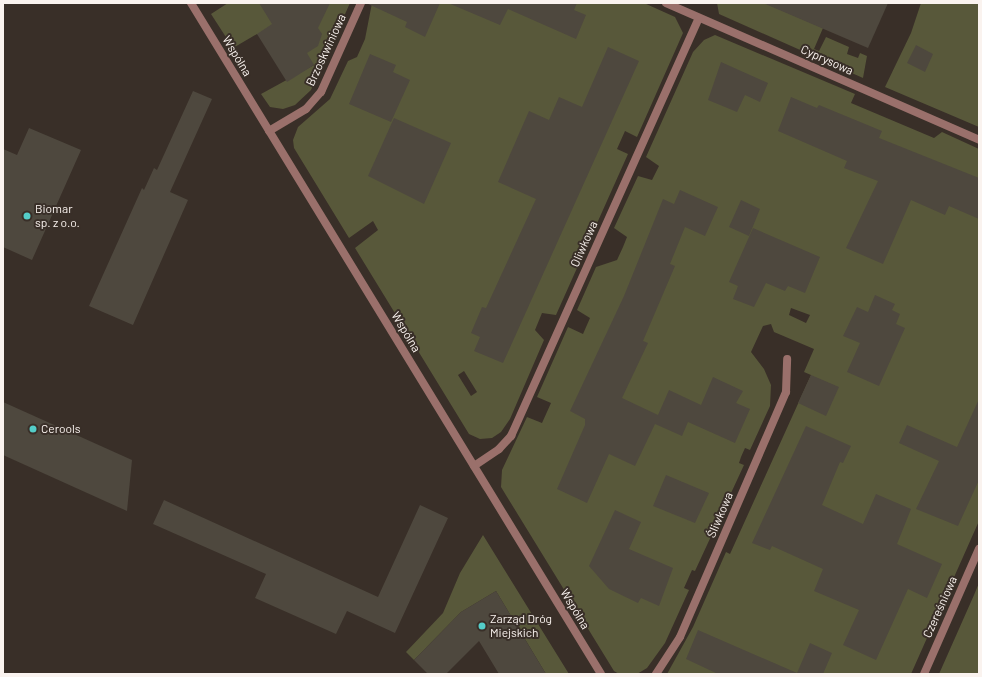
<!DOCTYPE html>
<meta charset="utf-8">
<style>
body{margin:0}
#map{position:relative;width:982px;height:677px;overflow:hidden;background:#392f28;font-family:Barlow,sans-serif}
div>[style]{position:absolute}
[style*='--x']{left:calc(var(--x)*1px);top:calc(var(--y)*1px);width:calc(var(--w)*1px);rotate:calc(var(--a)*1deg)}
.green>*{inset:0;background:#58583a}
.building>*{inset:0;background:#4e483e}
.minor>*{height:8px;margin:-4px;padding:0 4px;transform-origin:4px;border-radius:4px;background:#9a706b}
.tertiary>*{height:8px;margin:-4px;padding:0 4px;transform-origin:4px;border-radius:4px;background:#9a706b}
.dots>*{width:11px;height:11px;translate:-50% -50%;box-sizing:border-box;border:2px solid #392f28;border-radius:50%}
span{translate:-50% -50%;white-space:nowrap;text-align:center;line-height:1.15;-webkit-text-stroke:4px #392f28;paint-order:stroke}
.street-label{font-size:12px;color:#faf3ef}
.poi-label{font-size:12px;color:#faf3ef}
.left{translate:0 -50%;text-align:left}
.frame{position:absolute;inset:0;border:4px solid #faf3ef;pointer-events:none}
</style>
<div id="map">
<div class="green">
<div style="clip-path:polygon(228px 3px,350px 3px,311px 90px,295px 105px,283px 109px,270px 107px,261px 94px,314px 65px,257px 34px,233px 48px,211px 14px)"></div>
<div style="clip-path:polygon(evenodd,372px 3px,644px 3px,675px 17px,683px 33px,637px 137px,625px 131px,617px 149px,628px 154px,556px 315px,542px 313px,535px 330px,544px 340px,510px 419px,501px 432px,492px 438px,480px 439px,469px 434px,355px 248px,378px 230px,373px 221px,349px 238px,294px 148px,293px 140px,298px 127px,330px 99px,348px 61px,357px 57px,365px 39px,372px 3px,464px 371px,477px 392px,471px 396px,458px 375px,464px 371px)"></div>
<div style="clip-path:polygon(717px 3px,766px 3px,823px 28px,814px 49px,819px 51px,826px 37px,849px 47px,847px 54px,858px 58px,860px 53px,867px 56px,863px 78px,719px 14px)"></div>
<div style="clip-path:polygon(921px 3px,979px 3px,979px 127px,885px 87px,911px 33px)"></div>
<div style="clip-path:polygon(evenodd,715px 35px,855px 94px,851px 103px,934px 138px,942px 132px,979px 149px,979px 521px,911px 674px,667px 674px,693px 627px,726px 552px,730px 554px,811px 375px,804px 372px,814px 349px,774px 332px,771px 324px,763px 326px,751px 352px,764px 369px,771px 385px,770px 406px,750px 450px,745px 448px,741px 457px,739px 463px,744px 465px,695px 571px,692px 570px,684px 588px,689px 590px,665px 643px,647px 668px,637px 674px,619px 674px,614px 671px,501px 487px,502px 470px,527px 417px,542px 423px,551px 403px,537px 397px,568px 327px,583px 334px,590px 318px,577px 310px,596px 267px,617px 260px,623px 247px,627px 237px,614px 228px,638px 176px,652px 180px,659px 166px,646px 157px,693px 52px,704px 40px,715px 35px,791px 308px,810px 315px,806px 323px,789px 315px,791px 308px)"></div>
<div style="clip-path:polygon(483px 535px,569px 674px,546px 674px,496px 591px,461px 612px,414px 660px,406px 652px,443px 613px,460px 573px)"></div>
<div style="clip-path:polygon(979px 583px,979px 674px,939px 674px,974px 595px)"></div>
</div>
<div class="building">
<div style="clip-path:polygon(259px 3px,330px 3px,318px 28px,322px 34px,318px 46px,307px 53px,314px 65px,287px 82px,257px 34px,272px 24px)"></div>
<div style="clip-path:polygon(366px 3px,440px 3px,425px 37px,405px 27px,407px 22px)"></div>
<div style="clip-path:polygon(448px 3px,577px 3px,574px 10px,586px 15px,576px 39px,508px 9px,500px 25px)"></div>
<div style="clip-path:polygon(763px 3px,888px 3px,868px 48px)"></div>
<div style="clip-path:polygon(916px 45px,933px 54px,925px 72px,907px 63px)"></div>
<div style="clip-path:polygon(608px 47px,639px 61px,503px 363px,474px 351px,480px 337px,471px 333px,482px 307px,486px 308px,536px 199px,498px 182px,529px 111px,549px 120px,559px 97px,582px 107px)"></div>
<div style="clip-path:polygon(370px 54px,396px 65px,393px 72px,410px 80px,391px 122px,349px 104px)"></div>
<div style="clip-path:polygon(721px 62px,768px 83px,760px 102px,745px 95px,737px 112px,708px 100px)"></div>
<div style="clip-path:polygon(193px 91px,212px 99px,170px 192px,188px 200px,133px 325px,89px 306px,142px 188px,144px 190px,154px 168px,157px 170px)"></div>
<div style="clip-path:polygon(791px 97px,817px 108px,819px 105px,882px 131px,879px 138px,979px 178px,979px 219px,949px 206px,945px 215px,911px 200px,883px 264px,846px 248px,878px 181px,844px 168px,847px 161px,778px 131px)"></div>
<div style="clip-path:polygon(394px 118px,451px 143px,424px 204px,368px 176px)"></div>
<div style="clip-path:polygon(29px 128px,81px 150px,32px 260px,3px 247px,3px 149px,17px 155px)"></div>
<div style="clip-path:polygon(680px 190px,718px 207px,705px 236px,685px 227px,670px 264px,675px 266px,643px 341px,648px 343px,622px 398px,658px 415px,669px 390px,701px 405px,713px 377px,743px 391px,736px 403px,750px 409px,735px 443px,688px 422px,682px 436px,655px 424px,635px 466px,609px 454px,587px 503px,557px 489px,585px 425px,585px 419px,570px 411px,624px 296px,663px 199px,674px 204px)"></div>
<div style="clip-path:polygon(741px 200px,760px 209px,749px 236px,729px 227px)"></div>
<div style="clip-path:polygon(753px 228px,820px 257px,805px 293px,788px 286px,785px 291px,766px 283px,754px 307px,733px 299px,738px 286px,729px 282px)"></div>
<div style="clip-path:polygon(875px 295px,895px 304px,892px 310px,900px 314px,896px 324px,905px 328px,879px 386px,847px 372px,860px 343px,843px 336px,857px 307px,868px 312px)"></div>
<div style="clip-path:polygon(811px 375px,839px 387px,826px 416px,798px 403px)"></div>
<div style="clip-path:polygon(979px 399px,979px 480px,958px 526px,916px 509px,939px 461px,899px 443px,907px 425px,957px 447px)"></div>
<div style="clip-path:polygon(3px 402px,132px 460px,127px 511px,3px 455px)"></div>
<div style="clip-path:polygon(806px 426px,851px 446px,843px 463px,840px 462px,822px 505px,863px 524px,876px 494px,911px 509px,897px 544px,942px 564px,927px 598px,908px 589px,876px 660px,843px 645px,859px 610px,814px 591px,823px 569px,772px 546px,770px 550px,752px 543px)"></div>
<div style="clip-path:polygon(666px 475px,709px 493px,695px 523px,653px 506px)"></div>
<div style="clip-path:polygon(164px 500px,378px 597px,420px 505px,448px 518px,395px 633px,347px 611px,336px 634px,255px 598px,266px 574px,153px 524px)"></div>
<div style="clip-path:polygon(615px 510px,641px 522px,629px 549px,673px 568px,659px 606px,641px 598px,638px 603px,609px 589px,589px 566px)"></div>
<div style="clip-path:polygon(496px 591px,546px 674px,499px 674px,479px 641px,446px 674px,428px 674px,414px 660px,461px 612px)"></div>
<div style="clip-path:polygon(698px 630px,797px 673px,810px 643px,832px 653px,823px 674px,718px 674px,686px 659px)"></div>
</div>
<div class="minor">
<div style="--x:666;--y:3;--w:342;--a:23.6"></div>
<div style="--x:269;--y:131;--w:43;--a:-30.7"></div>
<div style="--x:306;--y:109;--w:23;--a:-49"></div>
<div style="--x:321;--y:92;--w:98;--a:-65.8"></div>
<div style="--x:474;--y:466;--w:30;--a:-34"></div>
<div style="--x:499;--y:449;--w:18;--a:-47"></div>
<div style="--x:511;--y:436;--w:458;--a:-65.8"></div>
<div style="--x:656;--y:674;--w:44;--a:-57"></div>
<div style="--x:680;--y:637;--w:267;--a:-66.6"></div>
<div style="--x:786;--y:392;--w:33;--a:-88"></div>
<div style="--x:924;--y:674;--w:137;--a:-66.3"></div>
</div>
<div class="tertiary">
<div style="--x:191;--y:3;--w:786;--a:58.57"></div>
</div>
<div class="dots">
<div style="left:27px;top:216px;background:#54cdc8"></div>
<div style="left:33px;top:429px;background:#54cdc8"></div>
<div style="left:482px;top:626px;background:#54cdc8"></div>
</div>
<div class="street-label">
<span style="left:326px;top:50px;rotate:-65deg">Brzoskwiniowa</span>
<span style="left:237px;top:56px;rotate:59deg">Wspólna</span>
<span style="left:827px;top:60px;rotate:24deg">Cyprysowa</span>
<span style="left:584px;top:244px;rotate:-66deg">Oliwkowa</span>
<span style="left:406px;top:332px;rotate:59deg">Wspólna</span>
<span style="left:720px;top:515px;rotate:-67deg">Śliwkowa</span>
<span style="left:940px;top:607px;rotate:-66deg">Czereśniowa</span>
<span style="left:575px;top:609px;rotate:59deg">Wspólna</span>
</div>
<div class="poi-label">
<span class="left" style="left:35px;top:216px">Biomar<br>sp. z o.o.</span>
<span class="left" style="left:41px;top:429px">Cerools</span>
<span class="left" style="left:490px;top:626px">Zarząd Dróg<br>Miejskich</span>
</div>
<div class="frame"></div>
</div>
